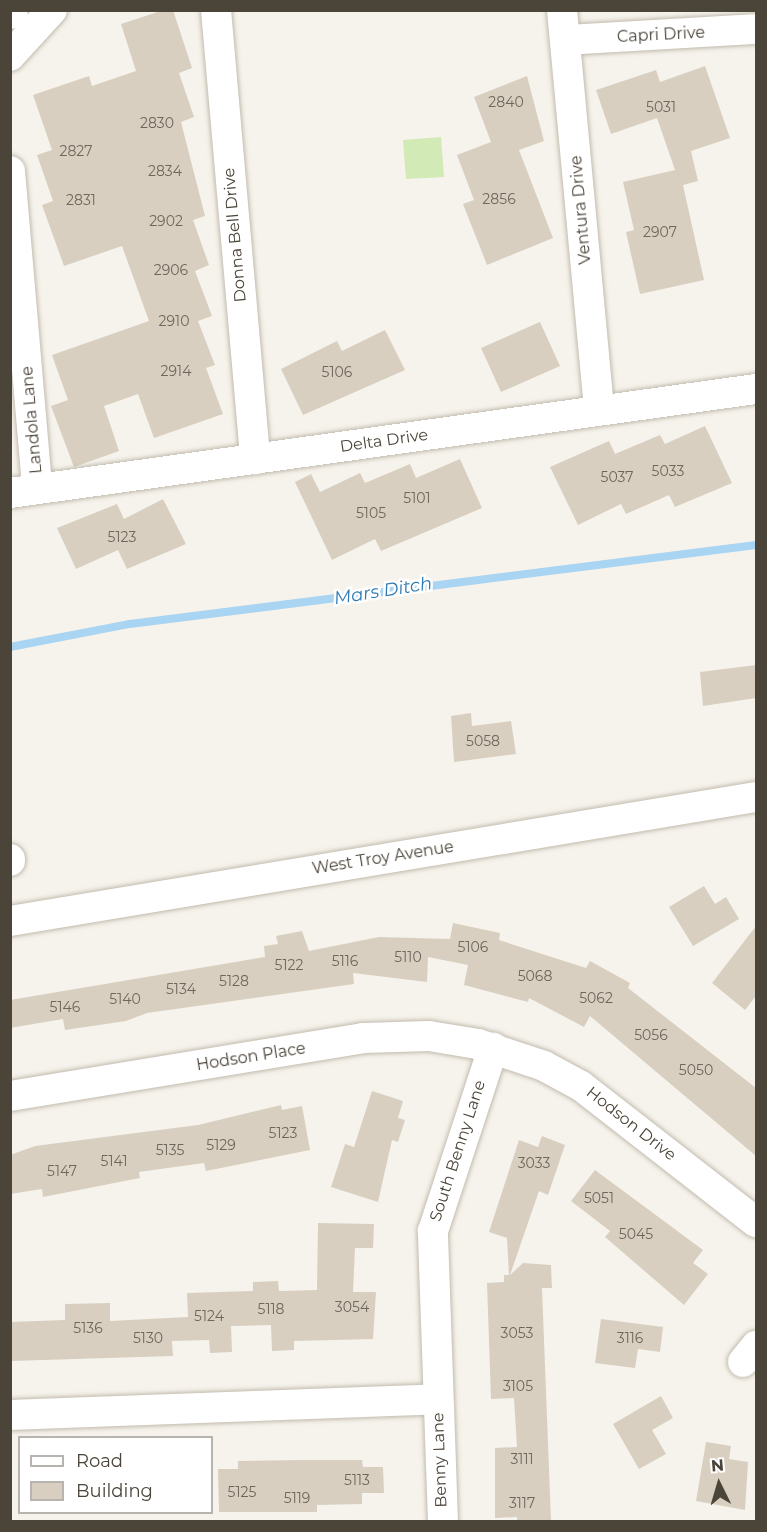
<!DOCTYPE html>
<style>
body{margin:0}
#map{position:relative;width:767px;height:1532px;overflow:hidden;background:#f6f3ec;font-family:Montserrat,sans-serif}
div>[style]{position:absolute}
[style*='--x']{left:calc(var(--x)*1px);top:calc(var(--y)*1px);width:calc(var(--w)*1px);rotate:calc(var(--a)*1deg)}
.green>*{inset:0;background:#d2eab5}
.stream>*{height:8px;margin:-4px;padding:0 4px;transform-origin:4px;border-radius:4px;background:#a9d4f2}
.building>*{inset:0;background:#d8cfc1}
.roads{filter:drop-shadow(0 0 2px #c2bbae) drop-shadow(0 0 2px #c2bbae)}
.minor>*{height:30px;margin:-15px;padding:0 15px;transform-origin:15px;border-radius:15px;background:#fff}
span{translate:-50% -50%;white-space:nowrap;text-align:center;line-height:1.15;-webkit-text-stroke:5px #fff;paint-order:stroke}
.number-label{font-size:14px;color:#6e675b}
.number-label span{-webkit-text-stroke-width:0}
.street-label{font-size:16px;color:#4b4439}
.water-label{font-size:18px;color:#2e7ab2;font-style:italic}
.frame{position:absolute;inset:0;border:12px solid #4b4439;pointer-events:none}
.legend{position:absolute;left:18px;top:1436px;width:195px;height:78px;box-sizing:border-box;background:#fff;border:2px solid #b7b4b0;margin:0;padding:8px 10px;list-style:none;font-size:18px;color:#4b4439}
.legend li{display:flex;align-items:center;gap:12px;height:30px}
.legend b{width:30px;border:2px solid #b7b4b0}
.north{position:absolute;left:689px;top:1454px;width:60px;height:60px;-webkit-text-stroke:4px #fff;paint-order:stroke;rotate:355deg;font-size:16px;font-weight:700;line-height:24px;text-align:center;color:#4b4439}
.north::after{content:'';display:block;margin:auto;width:21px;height:27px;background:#4b4439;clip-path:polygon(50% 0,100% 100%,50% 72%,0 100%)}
</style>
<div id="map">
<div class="green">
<div style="clip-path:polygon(441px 137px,444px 177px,406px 179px,403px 140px)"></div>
</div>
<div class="stream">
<div style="--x:10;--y:647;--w:122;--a:-10.9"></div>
<div style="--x:130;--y:624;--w:631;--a:-7.19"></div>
</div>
<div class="building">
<div style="clip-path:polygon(164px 10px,173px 10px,192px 68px,179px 73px,194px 117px,181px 122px,205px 216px,193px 220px,209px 265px,195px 271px,212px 316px,198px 321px,215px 365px,206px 368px,223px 414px,154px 438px,138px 394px,104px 406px,119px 451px,74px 467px,51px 406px,68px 400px,52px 355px,149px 321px,122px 246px,64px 266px,42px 205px,53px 201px,37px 155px,52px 150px,33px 95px,89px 76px,92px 86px,136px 71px,121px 24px)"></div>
<div style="clip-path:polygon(705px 66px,730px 138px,691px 151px,698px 181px,683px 185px,704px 280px,640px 294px,626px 232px,634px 230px,623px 182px,675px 170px,657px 118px,611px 134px,596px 90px,656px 70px,660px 82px)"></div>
<div style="clip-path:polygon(527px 76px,544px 141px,519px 150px,553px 238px,487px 265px,463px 204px,474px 200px,457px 155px,491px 142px,474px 97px)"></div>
<div style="clip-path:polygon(540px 322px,560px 366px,501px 392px,481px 348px)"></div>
<div style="clip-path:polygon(385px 330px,405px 370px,303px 415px,281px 369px,337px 341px,342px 351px)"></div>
<div style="clip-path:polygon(705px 426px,732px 483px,675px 507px,669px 495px,626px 514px,621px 504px,578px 525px,550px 467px,609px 441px,615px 454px,660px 435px,665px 444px)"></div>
<div style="clip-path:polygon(460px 459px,482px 508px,381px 551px,375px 539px,332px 560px,295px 482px,311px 474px,320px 492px,360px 473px,365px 483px,410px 464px,416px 478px)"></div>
<div style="clip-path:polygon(163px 499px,186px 544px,127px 569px,118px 550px,76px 569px,57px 528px,117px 504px,124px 519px)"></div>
<div style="clip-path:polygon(756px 665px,756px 698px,703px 706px,700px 672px)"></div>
<div style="clip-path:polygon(471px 713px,472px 726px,511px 721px,516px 754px,454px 762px,451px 716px)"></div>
<div style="clip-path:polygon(704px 886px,715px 904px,726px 897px,739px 919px,693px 946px,669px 907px)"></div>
<div style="clip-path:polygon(453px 923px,500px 933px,499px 940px,586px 968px,590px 961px,630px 983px,628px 988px,756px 1088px,756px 1156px,590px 1016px,584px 1027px,529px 998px,528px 1002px,464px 985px,468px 965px,428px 957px,427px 982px,353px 973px,354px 984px,147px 1013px,126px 1021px,65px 1030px,63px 1019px,10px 1028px,10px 1000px,265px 957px,264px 946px,278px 944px,276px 936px,302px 931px,309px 951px,379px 937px,450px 939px)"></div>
<div style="clip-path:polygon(756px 926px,756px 996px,745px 1010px,712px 983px)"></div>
<div style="clip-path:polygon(372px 1091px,403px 1101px,398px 1118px,405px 1120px,398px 1142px,392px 1140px,378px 1202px,331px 1187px,345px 1144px,354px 1147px)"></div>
<div style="clip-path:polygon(281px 1105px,282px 1110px,302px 1106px,310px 1150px,206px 1171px,204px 1163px,139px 1172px,140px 1178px,43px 1197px,42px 1189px,10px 1194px,10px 1155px,35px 1146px,198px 1125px)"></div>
<div style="clip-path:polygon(542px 1136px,565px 1145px,548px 1195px,539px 1191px,510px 1275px,523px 1263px,551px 1265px,552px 1288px,542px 1288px,551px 1521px,517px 1521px,517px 1517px,495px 1518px,495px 1448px,517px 1447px,514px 1398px,491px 1399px,487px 1283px,504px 1282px,504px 1275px,509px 1275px,507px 1238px,489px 1232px,519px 1140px,538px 1147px)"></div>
<div style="clip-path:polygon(595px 1170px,703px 1250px,693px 1263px,708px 1274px,684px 1305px,605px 1237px,610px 1231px,571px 1201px)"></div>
<div style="clip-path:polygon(318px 1223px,374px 1224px,373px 1248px,355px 1248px,353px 1292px,376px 1292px,373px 1339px,294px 1341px,294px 1350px,272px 1351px,271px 1325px,231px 1326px,232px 1352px,210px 1353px,209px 1340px,172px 1341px,173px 1356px,10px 1361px,10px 1322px,65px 1320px,65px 1304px,110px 1303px,110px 1321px,188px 1317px,187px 1293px,253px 1291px,253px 1282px,278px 1281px,279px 1291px,317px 1290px)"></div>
<div style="clip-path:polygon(601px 1319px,663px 1327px,660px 1352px,638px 1349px,635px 1368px,595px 1363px)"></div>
<div style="clip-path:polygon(661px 1396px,673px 1418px,652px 1430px,666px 1454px,639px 1469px,613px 1424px)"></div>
<div style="clip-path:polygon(706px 1442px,731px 1446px,729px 1459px,748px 1462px,745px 1510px,696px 1501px)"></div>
<div style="clip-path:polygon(301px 1460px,362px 1460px,363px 1467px,383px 1467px,384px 1493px,362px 1493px,362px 1504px,317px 1505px,317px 1512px,219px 1512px,218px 1469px,238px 1469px,238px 1461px)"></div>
</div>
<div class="roads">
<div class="minor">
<div style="--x:216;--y:10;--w:451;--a:85"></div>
<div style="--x:562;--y:10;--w:402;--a:84.7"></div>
<div style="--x:10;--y:14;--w:5;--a:-53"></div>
<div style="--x:565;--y:40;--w:191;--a:-3.3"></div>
<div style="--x:10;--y:56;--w:62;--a:-47.6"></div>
<div style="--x:10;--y:171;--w:319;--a:85.1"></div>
<div style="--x:10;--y:493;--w:753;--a:-7.94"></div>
<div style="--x:10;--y:859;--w:2;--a:90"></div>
<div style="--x:10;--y:921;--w:756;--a:-9.44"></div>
<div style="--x:10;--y:1096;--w:358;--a:-9.3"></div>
<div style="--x:363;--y:1038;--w:66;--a:-1.7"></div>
<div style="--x:429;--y:1036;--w:50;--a:9.3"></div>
<div style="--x:478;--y:1044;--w:70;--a:18.4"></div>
<div style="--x:544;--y:1066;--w:42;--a:28.4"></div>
<div style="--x:581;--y:1086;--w:222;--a:37.9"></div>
<div style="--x:743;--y:1362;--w:21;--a:-51"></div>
<div style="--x:10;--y:1415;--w:428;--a:-2.1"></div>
<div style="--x:443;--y:1522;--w:291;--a:-92"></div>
<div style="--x:433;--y:1231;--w:193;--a:-71.8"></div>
</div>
</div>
<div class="number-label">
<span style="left:506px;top:102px">2840</span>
<span style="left:661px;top:107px">5031</span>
<span style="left:157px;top:123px">2830</span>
<span style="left:76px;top:151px">2827</span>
<span style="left:165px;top:171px">2834</span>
<span style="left:499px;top:199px">2856</span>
<span style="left:81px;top:200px">2831</span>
<span style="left:166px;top:221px">2902</span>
<span style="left:660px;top:232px">2907</span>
<span style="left:171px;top:270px">2906</span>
<span style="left:174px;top:321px">2910</span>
<span style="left:176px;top:371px">2914</span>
<span style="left:337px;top:372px">5106</span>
<span style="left:668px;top:471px">5033</span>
<span style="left:617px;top:477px">5037</span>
<span style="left:417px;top:498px">5101</span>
<span style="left:371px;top:513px">5105</span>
<span style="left:122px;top:537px">5123</span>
<span style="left:483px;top:741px">5058</span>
<span style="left:473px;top:947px">5106</span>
<span style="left:408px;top:957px">5110</span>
<span style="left:345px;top:961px">5116</span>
<span style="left:289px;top:965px">5122</span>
<span style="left:535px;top:976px">5068</span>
<span style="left:234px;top:981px">5128</span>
<span style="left:181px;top:989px">5134</span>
<span style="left:596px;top:998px">5062</span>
<span style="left:125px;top:999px">5140</span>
<span style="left:65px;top:1007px">5146</span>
<span style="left:651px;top:1035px">5056</span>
<span style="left:696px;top:1070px">5050</span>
<span style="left:283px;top:1133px">5123</span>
<span style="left:221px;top:1145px">5129</span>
<span style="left:170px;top:1150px">5135</span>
<span style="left:114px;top:1161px">5141</span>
<span style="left:534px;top:1163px">3033</span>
<span style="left:62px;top:1171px">5147</span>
<span style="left:599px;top:1198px">5051</span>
<span style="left:636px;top:1234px">5045</span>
<span style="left:352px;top:1307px">3054</span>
<span style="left:271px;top:1309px">5118</span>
<span style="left:209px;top:1316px">5124</span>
<span style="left:88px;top:1328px">5136</span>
<span style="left:517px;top:1333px">3053</span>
<span style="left:148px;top:1338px">5130</span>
<span style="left:630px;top:1338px">3116</span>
<span style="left:518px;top:1386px">3105</span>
<span style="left:522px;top:1459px">3111</span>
<span style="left:357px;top:1480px">5113</span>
<span style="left:242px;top:1492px">5125</span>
<span style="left:297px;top:1498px">5119</span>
<span style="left:522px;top:1503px">3117</span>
</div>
<div class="street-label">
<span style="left:661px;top:35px;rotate:-3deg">Capri Drive</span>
<span style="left:581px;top:210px;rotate:-95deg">Ventura Drive</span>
<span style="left:235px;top:235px;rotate:-95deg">Donna Bell Drive</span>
<span style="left:32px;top:420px;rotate:-95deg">Landola Lane</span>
<span style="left:384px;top:441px;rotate:-8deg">Delta Drive</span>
<span style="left:383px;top:858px;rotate:-9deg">West Troy Avenue</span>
<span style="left:251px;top:1057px;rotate:-9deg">Hodson Place</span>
<span style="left:631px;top:1124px;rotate:38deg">Hodson Drive</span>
<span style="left:458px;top:1151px;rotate:-72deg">South Benny Lane</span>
<span style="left:440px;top:1460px;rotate:-92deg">Benny Lane</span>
</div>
<div class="water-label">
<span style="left:383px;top:591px;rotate:-9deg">Mars Ditch</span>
</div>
<div class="frame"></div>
<ul class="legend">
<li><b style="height:8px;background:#fff"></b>Road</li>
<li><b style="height:16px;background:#d8cfc1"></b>Building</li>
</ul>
<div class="north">N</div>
</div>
